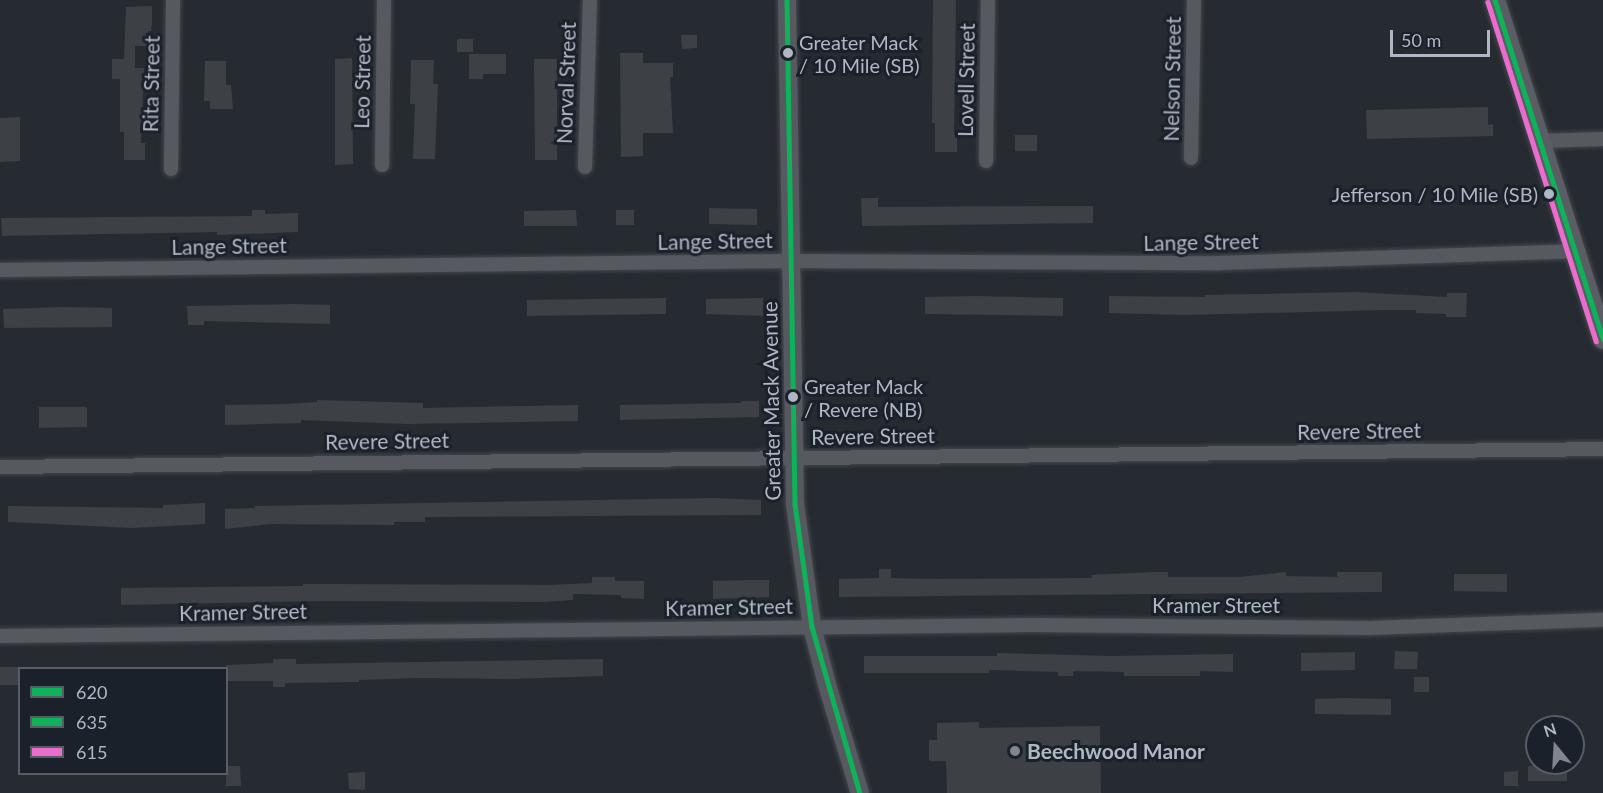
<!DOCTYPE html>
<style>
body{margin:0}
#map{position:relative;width:1603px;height:793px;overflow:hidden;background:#262b31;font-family:Lato,sans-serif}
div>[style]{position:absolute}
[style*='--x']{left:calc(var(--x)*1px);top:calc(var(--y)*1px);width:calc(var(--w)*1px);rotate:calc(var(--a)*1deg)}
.building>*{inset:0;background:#3d4146}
.roads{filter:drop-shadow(0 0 2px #44474c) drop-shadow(0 0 2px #44474c)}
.minor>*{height:14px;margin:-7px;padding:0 7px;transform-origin:7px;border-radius:7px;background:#565960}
.tertiary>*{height:18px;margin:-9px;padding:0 9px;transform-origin:9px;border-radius:9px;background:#565960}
.secondary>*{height:20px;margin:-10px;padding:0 10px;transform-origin:10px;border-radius:10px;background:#5a5e64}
.bus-1>*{height:4.5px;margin:-2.25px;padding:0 2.25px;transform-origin:2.25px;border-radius:2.25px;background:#0db259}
.bus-2>*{height:4.5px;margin:-2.25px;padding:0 2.25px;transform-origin:2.25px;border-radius:2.25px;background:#0db259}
.bus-3>*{height:4.5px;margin:-2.25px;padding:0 2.25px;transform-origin:2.25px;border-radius:2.25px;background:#ed6bcf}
.dots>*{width:16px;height:16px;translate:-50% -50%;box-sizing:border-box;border:3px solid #1b212a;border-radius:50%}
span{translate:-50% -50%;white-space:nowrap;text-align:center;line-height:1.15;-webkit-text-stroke:6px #1b212a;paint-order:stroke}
.bus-label{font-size:20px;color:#b0b6c2}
.left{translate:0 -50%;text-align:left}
.right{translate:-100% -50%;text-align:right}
.street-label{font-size:21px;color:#b0b6c2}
.poi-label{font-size:21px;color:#b0b6c2;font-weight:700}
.legend{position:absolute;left:18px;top:667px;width:210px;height:108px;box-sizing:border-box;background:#1b212a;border:2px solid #575d67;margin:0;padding:8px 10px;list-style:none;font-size:18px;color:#b0b6c2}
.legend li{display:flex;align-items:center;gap:12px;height:30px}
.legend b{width:30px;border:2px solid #575d67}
.north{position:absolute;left:1525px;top:715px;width:60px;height:60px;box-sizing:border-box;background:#1b212a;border:2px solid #575d67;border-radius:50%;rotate:342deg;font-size:16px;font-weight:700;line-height:24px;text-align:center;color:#b0b6c2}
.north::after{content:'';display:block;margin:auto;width:21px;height:27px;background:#80858f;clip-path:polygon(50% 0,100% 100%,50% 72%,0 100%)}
.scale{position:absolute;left:1390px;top:30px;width:100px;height:27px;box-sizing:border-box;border:3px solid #b0b6c2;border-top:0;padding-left:8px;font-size:18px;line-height:21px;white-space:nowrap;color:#b0b6c2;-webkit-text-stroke:4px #1b212a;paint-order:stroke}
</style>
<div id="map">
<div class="building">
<div style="clip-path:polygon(933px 0,956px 0,954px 135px,957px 135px,957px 152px,935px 152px,935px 123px,932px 123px)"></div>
<div style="clip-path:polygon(152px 6px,152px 24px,151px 31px,148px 31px,148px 46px,135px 46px,135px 68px,144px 68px,141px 143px,145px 143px,145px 160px,124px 160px,124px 132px,120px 132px,120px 79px,112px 79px,112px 59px,124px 59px,126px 7px)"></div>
<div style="clip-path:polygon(681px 35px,697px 35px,697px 48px,682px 49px)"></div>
<div style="clip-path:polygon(457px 39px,473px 39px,473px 52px,457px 52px)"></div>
<div style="clip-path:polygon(620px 53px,643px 53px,643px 63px,673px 63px,673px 77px,670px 77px,673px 133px,643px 133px,643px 156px,621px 157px)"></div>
<div style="clip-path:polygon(469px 54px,506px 54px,506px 74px,483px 74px,483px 79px,469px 79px)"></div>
<div style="clip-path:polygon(352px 58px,353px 164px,335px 165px,335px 59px)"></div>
<div style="clip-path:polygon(534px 59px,557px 59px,557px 160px,535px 160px)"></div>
<div style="clip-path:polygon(411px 60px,434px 60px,433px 84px,438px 84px,435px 159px,413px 159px,415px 104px,410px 104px)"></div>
<div style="clip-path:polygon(205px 61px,226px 61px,226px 85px,231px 85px,233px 109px,210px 109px,210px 101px,204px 101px)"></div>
<div style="clip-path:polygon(1488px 107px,1488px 125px,1493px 124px,1493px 136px,1367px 139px,1366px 110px)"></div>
<div style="clip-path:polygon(20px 117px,20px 161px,0 162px,0 118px)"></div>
<div style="clip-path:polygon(1015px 135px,1037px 135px,1037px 151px,1015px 151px)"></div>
<div style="clip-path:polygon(861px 198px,878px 198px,878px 207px,1093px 206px,1093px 223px,862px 226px)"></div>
<div style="clip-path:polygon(709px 208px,757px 209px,757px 225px,709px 224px)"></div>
<div style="clip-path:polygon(252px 210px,265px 210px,265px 214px,298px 213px,298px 232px,217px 235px,217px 232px,2px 236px,1px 218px,252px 216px)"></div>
<div style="clip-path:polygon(576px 210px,577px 226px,524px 226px,524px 211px)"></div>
<div style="clip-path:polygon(616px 210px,634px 210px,634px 225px,616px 225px)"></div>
<div style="clip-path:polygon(1355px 292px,1447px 297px,1447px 293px,1467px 293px,1466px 317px,1446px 317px,1446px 314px,1416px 313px,1416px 310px,1385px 310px,1186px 315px,1109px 313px,1109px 296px,1205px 297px,1205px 295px)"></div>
<div style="clip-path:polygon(977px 296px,1063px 298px,1063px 316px,925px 314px,925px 297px)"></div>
<div style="clip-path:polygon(666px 298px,666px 314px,527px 316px,527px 300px)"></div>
<div style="clip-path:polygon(763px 298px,763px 316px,706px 314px,706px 299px)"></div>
<div style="clip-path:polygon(296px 304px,330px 305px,330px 324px,204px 321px,204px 325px,188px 325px,187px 306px)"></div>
<div style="clip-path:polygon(64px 307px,112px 308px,112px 327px,4px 328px,3px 309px)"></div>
<div style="clip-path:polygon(317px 400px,423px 403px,423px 408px,578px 405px,578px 421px,408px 424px,301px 420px,301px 423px,225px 425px,225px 405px,285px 404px,317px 402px)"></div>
<div style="clip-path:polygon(741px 401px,759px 401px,759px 417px,620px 420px,620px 405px,741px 403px)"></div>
<div style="clip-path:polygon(39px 407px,87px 407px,87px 427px,39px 428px)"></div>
<div style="clip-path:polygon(714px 498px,761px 500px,761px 515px,425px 517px,425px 522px,394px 522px,394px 525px,271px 524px,225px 529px,225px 509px,255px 508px,255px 506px)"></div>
<div style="clip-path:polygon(205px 503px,205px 524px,133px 528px,8px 522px,8px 506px,163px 508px,163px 505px)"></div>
<div style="clip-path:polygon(879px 569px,891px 569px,891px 578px,934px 579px,1092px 578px,1091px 575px,1152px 572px,1168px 572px,1168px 577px,1239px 577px,1286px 572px,1286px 576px,1337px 577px,1337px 572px,1382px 572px,1382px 592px,839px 597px,839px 579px,879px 578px)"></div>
<div style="clip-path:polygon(1454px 574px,1507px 574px,1507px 592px,1454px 591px)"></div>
<div style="clip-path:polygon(592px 577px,615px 577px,615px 581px,644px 581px,644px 599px,621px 598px,621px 595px,573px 594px,573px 600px,542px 602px,323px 601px,121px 605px,121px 588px,303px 586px,303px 584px,326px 584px,550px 585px,592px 583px)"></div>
<div style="clip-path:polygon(746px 580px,769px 580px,769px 597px,713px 599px,713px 581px)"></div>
<div style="clip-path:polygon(1395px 651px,1418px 652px,1417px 669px,1394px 669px)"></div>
<div style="clip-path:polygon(1355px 652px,1355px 670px,1301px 671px,1301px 653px)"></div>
<div style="clip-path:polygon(997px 653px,1111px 656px,1233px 654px,1233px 672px,1200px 671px,1200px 676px,1124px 676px,1124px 672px,1073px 671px,1073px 676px,1058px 676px,1058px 672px,989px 670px,989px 673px,864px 673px,864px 656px,997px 656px)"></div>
<div style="clip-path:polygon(273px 659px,296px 659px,296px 664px,603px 659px,603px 676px,511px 679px,419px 678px,359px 680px,359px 682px,285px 683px,285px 687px,273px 687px,273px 681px,226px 681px,226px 665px,273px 663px)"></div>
<div style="clip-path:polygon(0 667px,20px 667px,20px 685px,0 685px)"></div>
<div style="clip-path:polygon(1414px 677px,1429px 677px,1429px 692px,1414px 692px)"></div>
<div style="clip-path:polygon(1344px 698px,1391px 699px,1391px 715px,1315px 714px,1315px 699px)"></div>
<div style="clip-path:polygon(979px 722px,979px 728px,1100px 726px,1101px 793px,947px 793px,946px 761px,929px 761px,929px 740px,937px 740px,937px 723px)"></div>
<div style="clip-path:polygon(1567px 764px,1567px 781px,1528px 781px,1528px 766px)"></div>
<div style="clip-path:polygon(226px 766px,240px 766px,241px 786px,226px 786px)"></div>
<div style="clip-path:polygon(1518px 771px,1518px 786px,1504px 786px,1504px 772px)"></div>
<div style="clip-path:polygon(365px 772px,365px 790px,349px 789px,348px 773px)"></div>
</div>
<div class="roads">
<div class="minor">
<div style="--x:1540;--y:141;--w:63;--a:-1.8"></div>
<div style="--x:1191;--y:158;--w:158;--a:-88.9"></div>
<div style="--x:986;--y:161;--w:161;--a:-89.3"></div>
<div style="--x:382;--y:165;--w:165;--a:-89.3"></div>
<div style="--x:585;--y:167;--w:167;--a:-88.3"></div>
<div style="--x:171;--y:169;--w:169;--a:-89.3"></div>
<div style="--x:0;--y:270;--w:791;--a:-0.65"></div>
<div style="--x:791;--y:261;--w:428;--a:0.3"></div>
<div style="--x:1219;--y:263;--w:356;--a:-1.9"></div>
<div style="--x:0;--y:467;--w:1603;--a:-0.64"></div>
<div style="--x:0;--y:636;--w:1032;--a:-0.61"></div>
<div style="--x:1032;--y:625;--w:337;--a:0.5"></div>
<div style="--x:1369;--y:628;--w:234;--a:-2"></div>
</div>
<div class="tertiary">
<div style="--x:787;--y:0;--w:504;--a:89.09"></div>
<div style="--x:795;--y:504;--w:124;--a:82.1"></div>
<div style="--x:812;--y:627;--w:63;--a:75.3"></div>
<div style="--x:828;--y:688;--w:110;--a:73.1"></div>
</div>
<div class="secondary">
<div style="--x:1495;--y:0;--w:356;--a:72.3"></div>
</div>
</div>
<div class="bus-1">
<div style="--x:787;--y:0;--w:504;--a:89.09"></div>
<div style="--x:795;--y:504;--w:124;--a:82.1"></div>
<div style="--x:812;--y:627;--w:173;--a:73.9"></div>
</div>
<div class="bus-2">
<div style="--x:1495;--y:0;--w:356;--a:72.3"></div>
</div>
<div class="bus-3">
<div style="--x:1488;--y:2;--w:356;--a:72.3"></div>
</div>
<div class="dots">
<div style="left:788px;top:53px;background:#b0b6c2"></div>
<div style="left:1549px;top:194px;background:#b0b6c2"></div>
<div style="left:793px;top:397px;background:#b0b6c2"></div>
<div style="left:1015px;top:751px;background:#80858f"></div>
</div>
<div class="bus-label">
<span class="left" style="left:799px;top:54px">Greater Mack<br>/ 10 Mile (SB)</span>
<span class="right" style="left:1538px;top:194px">Jefferson / 10 Mile (SB)</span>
<span class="left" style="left:804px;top:398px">Greater Mack<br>/ Revere (NB)</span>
</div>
<div class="street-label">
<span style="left:1172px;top:79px;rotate:-89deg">Nelson Street</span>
<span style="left:966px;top:80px;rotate:-89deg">Lovell Street</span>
<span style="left:362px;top:82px;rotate:-89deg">Leo Street</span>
<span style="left:566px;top:83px;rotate:-88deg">Norval Street</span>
<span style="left:151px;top:84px;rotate:-89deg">Rita Street</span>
<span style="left:715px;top:241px;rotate:-1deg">Lange Street</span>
<span style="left:1201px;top:242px;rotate:-1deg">Lange Street</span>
<span style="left:229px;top:246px;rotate:-1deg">Lange Street</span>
<span style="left:771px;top:401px;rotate:-91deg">Greater Mack Avenue</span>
<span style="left:1359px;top:431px;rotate:-1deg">Revere Street</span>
<span style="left:873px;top:436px;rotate:-1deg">Revere Street</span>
<span style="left:387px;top:441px;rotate:-1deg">Revere Street</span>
<span style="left:1216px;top:605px">Kramer Street</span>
<span style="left:729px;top:607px;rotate:-1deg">Kramer Street</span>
<span style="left:243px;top:612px;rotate:-1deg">Kramer Street</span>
</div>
<div class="poi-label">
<span class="left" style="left:1027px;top:751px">Beechwood Manor</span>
</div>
<ul class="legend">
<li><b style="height:8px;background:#0db259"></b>620</li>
<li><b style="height:8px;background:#0db259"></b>635</li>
<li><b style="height:8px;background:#ed6bcf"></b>615</li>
</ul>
<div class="north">N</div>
<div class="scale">50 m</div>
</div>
